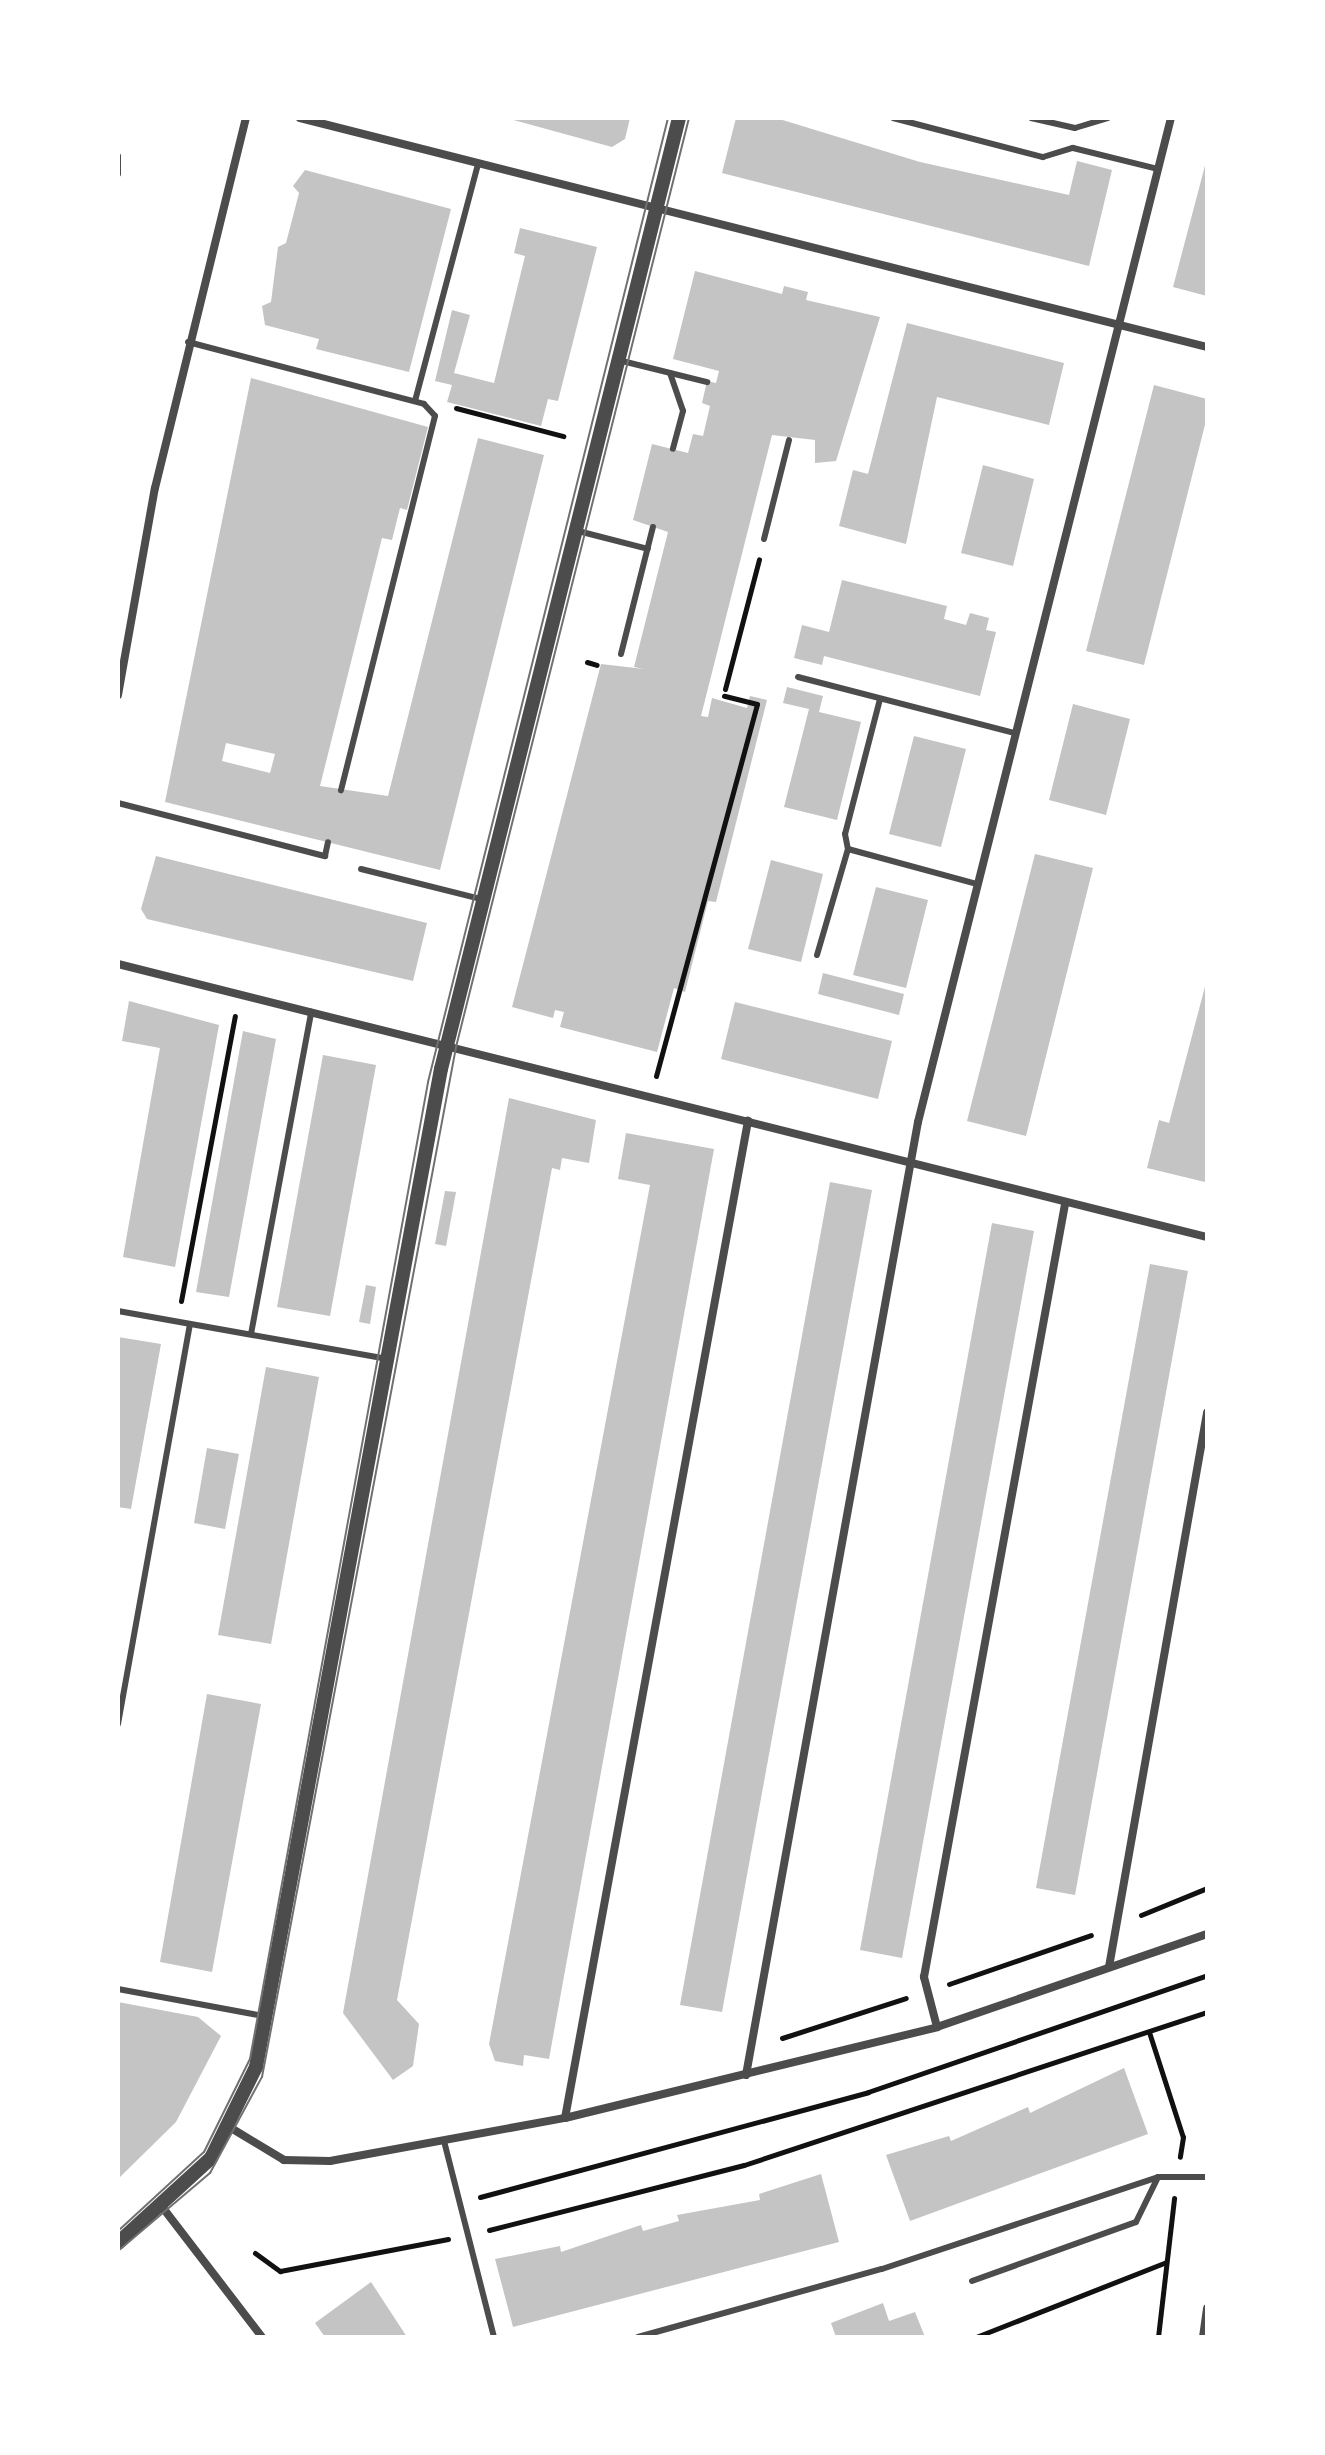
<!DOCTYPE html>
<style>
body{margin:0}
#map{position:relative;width:1325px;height:2455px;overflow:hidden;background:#fff;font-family:"Work Sans",sans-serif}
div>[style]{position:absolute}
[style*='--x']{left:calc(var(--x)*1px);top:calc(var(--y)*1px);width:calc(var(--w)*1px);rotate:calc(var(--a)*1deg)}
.building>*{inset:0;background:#c4c4c4}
.path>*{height:5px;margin:-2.5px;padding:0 2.5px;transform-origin:2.5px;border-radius:2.5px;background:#111}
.service>*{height:6px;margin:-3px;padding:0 3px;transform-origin:3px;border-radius:3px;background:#4c4c4c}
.minor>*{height:8px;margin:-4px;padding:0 4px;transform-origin:4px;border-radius:4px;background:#4c4c4c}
.tertiary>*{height:14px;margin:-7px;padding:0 7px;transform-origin:7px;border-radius:7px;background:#4c4c4c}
.tram>*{height:2px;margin:-1px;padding:0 1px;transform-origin:1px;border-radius:1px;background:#707070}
span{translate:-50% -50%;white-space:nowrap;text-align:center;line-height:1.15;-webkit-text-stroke:8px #fff;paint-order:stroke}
.frame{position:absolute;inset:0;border:120px solid #fff;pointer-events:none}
</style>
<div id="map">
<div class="building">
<div style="clip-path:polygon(506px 118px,630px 118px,625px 139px,612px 147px)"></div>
<div style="clip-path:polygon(736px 118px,776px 118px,920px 162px,1069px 195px,1077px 161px,1112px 170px,1089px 266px,722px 173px)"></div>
<div style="clip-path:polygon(1207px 158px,1207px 296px,1173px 287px)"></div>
<div style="clip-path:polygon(305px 170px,451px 209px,409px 372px,316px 349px,319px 339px,265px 325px,262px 306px,271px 302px,278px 247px,286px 243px,299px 193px,293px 186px)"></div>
<div style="clip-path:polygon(520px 228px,597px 247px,558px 401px,548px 399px,541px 426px,447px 402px,452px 385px,435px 381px,452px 310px,470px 315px,454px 373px,494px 383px,525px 256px,514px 253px)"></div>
<div style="clip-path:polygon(695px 271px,782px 294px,784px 286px,808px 292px,806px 300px,880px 317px,836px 461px,815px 463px,815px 440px,772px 435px,701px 716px,708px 717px,712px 698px,747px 708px,750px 696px,767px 700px,716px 902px,708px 901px,685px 992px,674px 988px,657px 1052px,560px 1027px,564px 1012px,555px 1010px,553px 1018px,512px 1007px,601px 664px,644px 669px,634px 667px,668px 532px,633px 520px,652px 444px,688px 453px,693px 434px,703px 436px,710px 406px,702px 403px,707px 381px,716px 383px,719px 371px,673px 359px)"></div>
<div style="clip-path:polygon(907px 323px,1064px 363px,1049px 425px,937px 397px,906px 544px,839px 526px,853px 470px,868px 474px)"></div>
<div style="clip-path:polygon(evenodd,251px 378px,428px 427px,407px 510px,400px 508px,392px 540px,382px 538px,320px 786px,388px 796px,478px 438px,544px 455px,440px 870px,165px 802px,251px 378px,226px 743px,275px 754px,270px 773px,222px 761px,226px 743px)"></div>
<div style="clip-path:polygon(1154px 385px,1207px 399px,1207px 417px,1144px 665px,1086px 651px)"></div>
<div style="clip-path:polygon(983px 465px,1034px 479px,1013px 566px,961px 553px)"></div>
<div style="clip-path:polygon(842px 580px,947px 606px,944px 619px,966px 625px,970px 613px,989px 618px,986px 630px,996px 632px,980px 696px,824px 656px,822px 665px,794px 658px,802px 625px,829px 632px)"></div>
<div style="clip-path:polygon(787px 687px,823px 696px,819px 712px,861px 722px,837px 820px,784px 807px,809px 709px,783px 703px)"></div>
<div style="clip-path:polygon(1073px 704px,1130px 719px,1106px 815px,1049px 800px)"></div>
<div style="clip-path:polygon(914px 736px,966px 749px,941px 847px,889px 834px)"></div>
<div style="clip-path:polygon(1035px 854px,1093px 868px,1026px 1136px,967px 1121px)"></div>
<div style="clip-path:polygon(156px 856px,427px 923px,413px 981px,147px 919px,141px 909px)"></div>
<div style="clip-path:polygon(771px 860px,823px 874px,801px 962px,748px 949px)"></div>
<div style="clip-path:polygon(876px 887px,928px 900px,906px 988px,853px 975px)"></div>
<div style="clip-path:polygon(823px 973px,904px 994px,899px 1015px,818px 994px)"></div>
<div style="clip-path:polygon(1207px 979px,1207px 1173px,1205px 1182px,1147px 1168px,1159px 1120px,1169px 1123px)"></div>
<div style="clip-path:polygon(129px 1001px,219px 1025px,175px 1267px,123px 1257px,160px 1048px,122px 1041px)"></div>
<div style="clip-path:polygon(735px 1002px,892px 1041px,878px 1099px,721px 1059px)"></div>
<div style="clip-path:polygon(243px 1031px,276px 1039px,229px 1297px,196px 1292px)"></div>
<div style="clip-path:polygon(323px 1055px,376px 1065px,330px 1316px,277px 1307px)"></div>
<div style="clip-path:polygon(509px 1098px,596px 1120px,589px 1163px,562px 1158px,560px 1170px,552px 1168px,397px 2000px,419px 2024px,413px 2066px,393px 2080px,343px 2013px)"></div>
<div style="clip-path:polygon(626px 1133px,714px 1149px,549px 2059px,524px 2055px,523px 2066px,495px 2061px,489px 2044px,650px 1185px,618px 1179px)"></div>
<div style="clip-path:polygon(830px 1182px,872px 1190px,722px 2012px,680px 2005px)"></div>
<div style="clip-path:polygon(445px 1191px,456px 1192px,446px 1246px,435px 1244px)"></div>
<div style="clip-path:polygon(992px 1223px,1034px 1231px,902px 1958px,860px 1950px)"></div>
<div style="clip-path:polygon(1150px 1264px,1188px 1271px,1075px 1895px,1036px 1888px)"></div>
<div style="clip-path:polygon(366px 1285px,376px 1287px,370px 1324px,359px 1322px)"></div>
<div style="clip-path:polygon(118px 1337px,161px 1344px,131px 1509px,118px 1507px)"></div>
<div style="clip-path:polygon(266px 1367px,319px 1377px,271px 1644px,218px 1635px)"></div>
<div style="clip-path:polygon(207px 1448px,239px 1454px,225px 1529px,194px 1523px)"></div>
<div style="clip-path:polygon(207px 1694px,261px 1704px,212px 1972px,160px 1962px)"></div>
<div style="clip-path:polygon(118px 2002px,198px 2017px,221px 2036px,176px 2122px,118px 2179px)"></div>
<div style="clip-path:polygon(1124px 2068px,1148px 2134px,910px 2221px,886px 2155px,949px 2136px,951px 2141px,1028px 2107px,1030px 2113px)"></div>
<div style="clip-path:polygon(821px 2174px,839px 2242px,513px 2327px,495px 2259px,560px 2246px,561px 2252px,641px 2225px,643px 2231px,679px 2221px,677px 2215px,760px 2200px,759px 2194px)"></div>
<div style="clip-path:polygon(371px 2282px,407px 2337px,325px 2337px,315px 2323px)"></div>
<div style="clip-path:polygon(883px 2303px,889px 2321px,915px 2312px,925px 2337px,836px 2337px,831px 2323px)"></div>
</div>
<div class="path">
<div style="--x:456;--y:408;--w:111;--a:14.7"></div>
<div style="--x:587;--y:662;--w:10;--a:17"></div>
<div style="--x:725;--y:689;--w:134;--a:-75.3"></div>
<div style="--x:656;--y:1076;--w:385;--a:-74.8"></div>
<div style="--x:757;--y:704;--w:34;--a:-166"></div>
<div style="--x:181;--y:1301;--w:290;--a:-79.3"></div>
<div style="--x:1141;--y:1915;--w:71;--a:-22.2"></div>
<div style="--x:949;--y:1984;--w:150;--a:-19"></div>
<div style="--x:1149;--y:2032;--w:110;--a:72.1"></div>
<div style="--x:1183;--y:2137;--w:20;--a:99"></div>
<div style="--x:782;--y:2038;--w:130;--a:-17.9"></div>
<div style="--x:480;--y:2197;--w:402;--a:-15.1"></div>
<div style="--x:868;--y:2092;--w:359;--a:-19"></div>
<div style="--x:489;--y:2230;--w:263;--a:-14.3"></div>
<div style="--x:744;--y:2165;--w:488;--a:-18.3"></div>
<div style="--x:255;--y:2253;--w:31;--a:36"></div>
<div style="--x:280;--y:2271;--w:171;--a:-10.8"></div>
<div style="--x:976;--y:2337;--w:204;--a:-21.5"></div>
<div style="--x:1158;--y:2337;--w:140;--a:-83.4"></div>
</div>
<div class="service">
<div style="--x:893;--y:118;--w:155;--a:14.6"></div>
<div style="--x:1043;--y:157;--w:31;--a:-17"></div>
<div style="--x:1073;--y:148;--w:88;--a:13.9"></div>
<div style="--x:1031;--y:118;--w:45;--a:12.8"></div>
<div style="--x:1075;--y:128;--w:34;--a:-17"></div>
<div style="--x:118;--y:156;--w:18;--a:90"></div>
<div style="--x:188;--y:342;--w:244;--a:14.7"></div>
<div style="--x:424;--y:404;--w:16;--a:47"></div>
<div style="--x:435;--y:416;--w:386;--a:104.1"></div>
<div style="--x:618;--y:360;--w:92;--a:13.9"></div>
<div style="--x:670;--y:373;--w:40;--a:71.1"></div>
<div style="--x:683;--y:411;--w:39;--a:105"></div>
<div style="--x:415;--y:401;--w:245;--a:-75.1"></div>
<div style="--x:578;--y:531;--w:72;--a:14.4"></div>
<div style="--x:764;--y:539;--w:102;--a:-75.8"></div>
<div style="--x:621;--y:654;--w:131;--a:-75.9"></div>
<div style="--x:798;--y:677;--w:224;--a:14.5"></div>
<div style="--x:880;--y:699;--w:139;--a:104.5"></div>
<div style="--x:845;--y:834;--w:15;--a:79"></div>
<div style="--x:848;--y:849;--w:134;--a:15.2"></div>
<div style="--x:118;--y:803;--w:214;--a:14.4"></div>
<div style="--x:325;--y:856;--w:14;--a:-78"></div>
<div style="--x:361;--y:869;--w:127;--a:14.1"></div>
<div style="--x:817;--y:955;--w:110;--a:-73.7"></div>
<div style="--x:118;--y:1311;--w:274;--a:10.1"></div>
<div style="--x:251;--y:1334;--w:328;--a:-79.4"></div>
<div style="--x:118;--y:1724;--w:406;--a:-79.8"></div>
<div style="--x:118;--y:1989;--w:148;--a:10.5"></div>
<div style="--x:444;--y:2141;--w:202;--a:75.7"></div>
<div style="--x:972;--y:2281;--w:174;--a:-19.8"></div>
<div style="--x:1136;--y:2222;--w:50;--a:-63.9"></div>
<div style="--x:638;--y:2337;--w:253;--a:-15.6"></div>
<div style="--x:882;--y:2269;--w:291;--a:-18.4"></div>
<div style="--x:1158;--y:2177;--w:49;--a:0"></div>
</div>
<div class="minor">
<div style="--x:300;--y:118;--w:935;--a:14.17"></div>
<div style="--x:118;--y:695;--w:210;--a:-79.9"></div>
<div style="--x:155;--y:488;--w:381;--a:-76.2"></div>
<div style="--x:118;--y:964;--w:1123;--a:14.07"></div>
<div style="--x:1109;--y:1967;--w:563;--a:-79.97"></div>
<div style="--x:937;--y:2027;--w:52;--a:-104.6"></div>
<div style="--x:924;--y:1977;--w:786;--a:-79.66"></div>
<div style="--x:746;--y:2075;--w:968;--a:-79.77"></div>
<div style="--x:918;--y:1122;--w:1035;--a:-75.86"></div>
<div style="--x:565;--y:2118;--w:1014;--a:-79.6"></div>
<div style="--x:231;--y:2128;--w:62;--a:31.1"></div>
<div style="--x:284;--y:2160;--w:46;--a:1.2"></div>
<div style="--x:330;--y:2161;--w:239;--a:-10.4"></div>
<div style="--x:565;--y:2118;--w:383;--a:-13.7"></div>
<div style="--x:937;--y:2027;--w:286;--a:-19"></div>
<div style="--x:163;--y:2208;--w:163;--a:52.5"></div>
<div style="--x:1203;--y:2337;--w:29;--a:-82"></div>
</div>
<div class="tertiary">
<div style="--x:118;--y:2243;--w:126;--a:-42.4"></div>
<div style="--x:211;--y:2158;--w:102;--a:-63.7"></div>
<div style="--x:256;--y:2067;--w:1015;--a:-79.5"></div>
<div style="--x:441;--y:1069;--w:980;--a:-75.95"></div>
</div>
<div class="tram">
<div style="--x:118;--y:2231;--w:117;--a:-42.6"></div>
<div style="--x:204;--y:2152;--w:104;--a:-63.7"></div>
<div style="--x:250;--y:2059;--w:993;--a:-79.67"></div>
<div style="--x:428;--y:1082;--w:993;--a:-76.02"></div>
<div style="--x:118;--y:2251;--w:121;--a:-40.3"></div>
<div style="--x:210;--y:2173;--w:109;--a:-61.6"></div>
<div style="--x:262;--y:2077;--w:1048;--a:-79.33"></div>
<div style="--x:456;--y:1047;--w:958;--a:-75.92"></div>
</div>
<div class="frame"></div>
</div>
